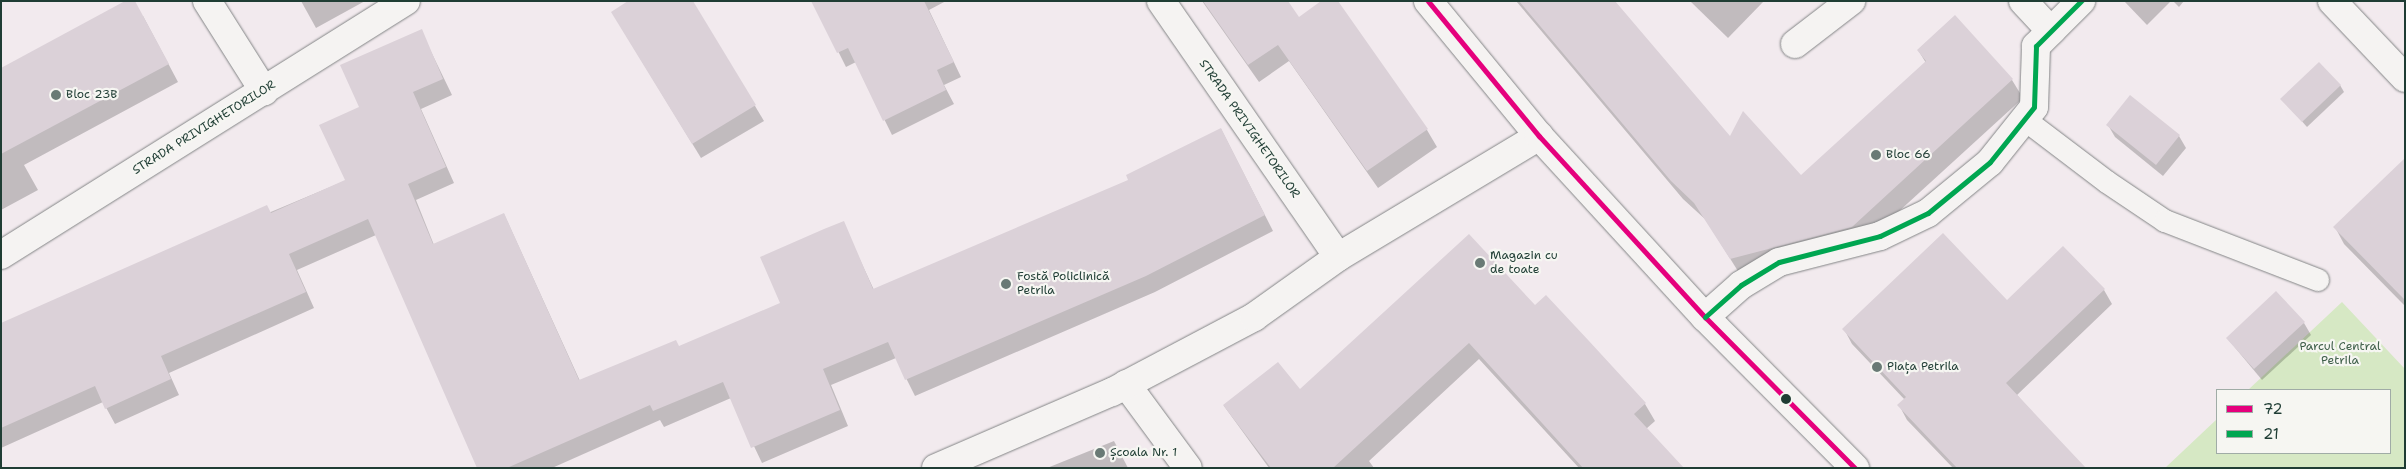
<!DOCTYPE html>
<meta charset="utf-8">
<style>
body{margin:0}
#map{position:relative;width:2406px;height:469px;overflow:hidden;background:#f2eaee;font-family:"Shantell Sans",sans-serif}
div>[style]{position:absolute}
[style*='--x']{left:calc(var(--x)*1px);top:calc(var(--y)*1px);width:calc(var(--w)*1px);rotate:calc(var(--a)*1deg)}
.green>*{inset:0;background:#d6e8c4}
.shadow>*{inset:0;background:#0003}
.building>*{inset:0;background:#dbd1d8}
.roads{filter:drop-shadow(0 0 1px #838586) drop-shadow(0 0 1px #838586)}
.service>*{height:22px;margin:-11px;padding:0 11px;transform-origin:11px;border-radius:11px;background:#f5f3f2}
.minor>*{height:28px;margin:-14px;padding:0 14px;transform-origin:14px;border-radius:14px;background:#f5f3f2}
.secondary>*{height:28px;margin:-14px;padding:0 14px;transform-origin:14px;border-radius:14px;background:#f5f3f2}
.bus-1>*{height:5px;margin:-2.5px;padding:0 2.5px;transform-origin:2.5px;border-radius:2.5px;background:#e5007d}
.bus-2>*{height:5px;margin:-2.5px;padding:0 2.5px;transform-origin:2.5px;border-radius:2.5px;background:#00a651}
.dots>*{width:14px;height:14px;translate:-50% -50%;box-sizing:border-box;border:2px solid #f6f6f2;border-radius:50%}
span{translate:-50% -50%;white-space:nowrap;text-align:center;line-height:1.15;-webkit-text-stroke:4.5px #f6f6f2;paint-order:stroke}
.poi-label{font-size:12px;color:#1f3d34}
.left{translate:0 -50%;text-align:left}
.street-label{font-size:12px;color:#1f3d34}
.park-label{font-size:12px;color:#3f5f4a}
.frame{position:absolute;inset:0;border:2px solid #1f3d34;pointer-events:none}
.legend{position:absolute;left:2216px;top:389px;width:175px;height:65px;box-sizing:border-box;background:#f6f6f2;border:1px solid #a0aca6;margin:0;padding:6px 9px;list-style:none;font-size:15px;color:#1f3d34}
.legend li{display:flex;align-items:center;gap:10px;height:25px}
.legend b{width:25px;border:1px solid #a0aca6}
</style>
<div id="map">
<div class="green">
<div style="clip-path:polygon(2342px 302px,2405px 369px,2405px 468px,2165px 468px,2217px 419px,2217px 453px,2390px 453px,2390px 390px,2248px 390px)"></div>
</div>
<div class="shadow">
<div style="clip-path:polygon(301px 1px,365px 1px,316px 28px)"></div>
<div style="clip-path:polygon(813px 1px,946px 1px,929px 10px,961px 77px,944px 85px,954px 104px,892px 135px,856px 62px,846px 67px)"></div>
<div style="clip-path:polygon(1202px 1px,1286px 1px,1299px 19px,1427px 130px,1437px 147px,1378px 188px,1289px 61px,1259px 82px)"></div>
<div style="clip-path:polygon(1516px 1px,1613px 1px,1730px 138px,1801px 177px,1926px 63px,1918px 50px,1955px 16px,2012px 80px,2023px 98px,1862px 245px,1741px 276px,1706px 220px,1683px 199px)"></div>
<div style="clip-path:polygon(1690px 1px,1764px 1px,1728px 38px)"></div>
<div style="clip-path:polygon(2124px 1px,2171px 1px,2147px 25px)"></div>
<div style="clip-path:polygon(2173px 1px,2184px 1px,2179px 7px)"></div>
<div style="clip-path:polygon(143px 16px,178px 82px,24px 165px,38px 190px,1px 210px,1px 70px)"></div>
<div style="clip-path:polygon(621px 27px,755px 106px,764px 121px,701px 158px)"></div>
<div style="clip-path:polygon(421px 31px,452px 95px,421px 109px,454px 183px,416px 200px,434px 245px,504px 214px,580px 381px,679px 347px,781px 304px,843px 223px,874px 290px,1130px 180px,1221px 129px,1273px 231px,1155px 292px,915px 396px,896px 358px,831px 385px,848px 426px,762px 463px,731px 398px,664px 427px,660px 420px,552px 468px,478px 468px,376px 235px,297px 270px,314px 308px,169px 373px,179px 395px,115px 424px,103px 402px,1px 448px,1px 325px,347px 180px,361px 107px)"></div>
<div style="clip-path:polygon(2340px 85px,2344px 92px,2307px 127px,2282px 99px)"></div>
<div style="clip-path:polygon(2108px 125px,2179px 136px,2186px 148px,2163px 176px,2115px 137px)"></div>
<div style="clip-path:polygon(2405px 183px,2405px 306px,2344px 244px,2335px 227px)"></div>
<div style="clip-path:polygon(2104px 290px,2112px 304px,2017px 395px,2082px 468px,1953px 468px,1907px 420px,1899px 405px,1905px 400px,1852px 344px,1844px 329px,2007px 302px)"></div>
<div style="clip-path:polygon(1535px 307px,1645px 404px,1655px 421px,1646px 429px,1682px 468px,1579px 468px,1479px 359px,1369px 461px,1374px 468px,1269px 468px,1224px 406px,1299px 391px)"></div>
<div style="clip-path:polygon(2304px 323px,2311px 335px,2262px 380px,2227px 338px)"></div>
<div style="clip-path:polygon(1114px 441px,1128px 468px,1047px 468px)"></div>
</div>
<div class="building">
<div style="clip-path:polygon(125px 1px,135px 1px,169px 64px,1px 154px,1px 68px)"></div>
<div style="clip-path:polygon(628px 1px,693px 1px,756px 105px,692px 144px,611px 12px)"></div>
<div style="clip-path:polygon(811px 1px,924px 1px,954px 62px,937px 70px,946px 90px,883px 121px,848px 48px,837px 53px)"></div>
<div style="clip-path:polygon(1203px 1px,1288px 1px,1299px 17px,1321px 1px,1338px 1px,1428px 129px,1367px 171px,1278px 45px,1248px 65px)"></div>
<div style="clip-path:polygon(1519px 1px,1615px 1px,1730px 136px,1743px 111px,1801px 175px,1926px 61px,1917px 50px,1955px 15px,2013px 79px,1852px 227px,1730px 259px,1694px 203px,1671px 181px)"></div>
<div style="clip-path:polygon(422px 29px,443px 79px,413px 92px,446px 167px,408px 184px,433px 244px,504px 213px,579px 380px,676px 340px,679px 346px,780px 303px,760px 257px,824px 229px,844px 221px,873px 289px,1128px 180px,1126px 175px,1221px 128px,1265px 215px,1146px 276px,905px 380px,888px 342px,823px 369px,840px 410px,751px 448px,723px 382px,653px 411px,650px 405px,507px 468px,477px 468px,368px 219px,289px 254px,306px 292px,161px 356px,171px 379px,105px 409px,95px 386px,1px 428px,1px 323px,267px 205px,271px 213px,345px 180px,319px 125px,359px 107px,340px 65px)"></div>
<div style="clip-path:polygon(2319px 62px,2341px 85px,2302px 122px,2280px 99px)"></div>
<div style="clip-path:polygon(2130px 95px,2180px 135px,2156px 165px,2106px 125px)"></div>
<div style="clip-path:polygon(2405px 158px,2405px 300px,2333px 227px)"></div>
<div style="clip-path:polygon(1943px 233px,2007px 300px,2063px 246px,2105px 289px,2006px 383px,2086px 468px,1957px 468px,1897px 405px,1906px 397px,1842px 329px)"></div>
<div style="clip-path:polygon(1469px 234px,1535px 305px,1546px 295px,1589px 341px,1646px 403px,1634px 414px,1684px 468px,1583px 468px,1469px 343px,1333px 468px,1271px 468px,1223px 405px,1278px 362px,1300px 389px)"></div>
<div style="clip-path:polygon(2276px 291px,2305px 322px,2254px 369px,2226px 338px)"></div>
</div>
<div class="roads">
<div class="service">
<div style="--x:2024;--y:119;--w:104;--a:37.2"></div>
<div style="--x:2107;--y:182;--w:70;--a:33.9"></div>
<div style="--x:2165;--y:221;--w:164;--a:21.1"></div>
</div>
<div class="minor">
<div style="--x:207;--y:1;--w:107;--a:57.7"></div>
<div style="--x:1161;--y:1;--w:311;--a:55.3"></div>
<div style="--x:2023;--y:1;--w:41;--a:47"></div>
<div style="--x:2332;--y:1;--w:106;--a:46.5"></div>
<div style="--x:1795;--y:44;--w:71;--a:-37.5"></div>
<div style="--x:1;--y:255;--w:478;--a:-32.1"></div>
<div style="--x:1705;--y:317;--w:48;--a:-41.6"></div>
<div style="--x:1741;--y:285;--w:44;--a:-31.2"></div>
<div style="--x:1779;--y:262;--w:104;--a:-14.4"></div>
<div style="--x:1880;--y:236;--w:53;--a:-25.6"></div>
<div style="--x:1928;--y:213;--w:80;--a:-39.4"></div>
<div style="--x:1990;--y:162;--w:70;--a:-51.3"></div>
<div style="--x:2034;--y:107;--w:61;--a:-88.1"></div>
<div style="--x:2036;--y:46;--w:64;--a:-45"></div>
<div style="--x:1126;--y:384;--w:104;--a:53.6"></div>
<div style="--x:936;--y:468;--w:192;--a:-23.4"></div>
<div style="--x:1112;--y:392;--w:161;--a:-27.8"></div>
<div style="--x:1254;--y:317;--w:103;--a:-35.5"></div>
<div style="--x:1338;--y:257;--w:235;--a:-31"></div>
</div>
<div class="secondary">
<div style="--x:1428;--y:1;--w:175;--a:50.6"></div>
<div style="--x:1539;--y:136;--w:246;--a:47.5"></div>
<div style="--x:1705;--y:317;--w:213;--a:45.2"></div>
</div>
</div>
<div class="bus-1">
<div style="--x:1428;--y:1;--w:175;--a:50.6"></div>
<div style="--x:1539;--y:136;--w:246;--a:47.5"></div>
<div style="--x:1705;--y:317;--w:213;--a:45.2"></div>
</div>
<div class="bus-2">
<div style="--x:1705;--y:317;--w:48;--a:-41.6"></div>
<div style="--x:1741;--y:285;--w:44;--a:-31.2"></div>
<div style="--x:1779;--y:262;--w:104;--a:-14.4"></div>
<div style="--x:1880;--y:236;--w:53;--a:-25.6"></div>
<div style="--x:1928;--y:213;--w:80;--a:-39.4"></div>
<div style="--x:1990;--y:162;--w:70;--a:-51.3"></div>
<div style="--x:2034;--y:107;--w:61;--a:-88.1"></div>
<div style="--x:2036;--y:46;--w:64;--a:-45"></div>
</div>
<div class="dots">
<div style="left:56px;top:95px;background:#697a75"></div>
<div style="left:1876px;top:155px;background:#697a75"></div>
<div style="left:1480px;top:263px;background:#697a75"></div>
<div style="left:1006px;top:284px;background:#697a75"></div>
<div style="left:1877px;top:367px;background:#697a75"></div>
<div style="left:1786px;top:399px;background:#1f3d34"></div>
<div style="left:1100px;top:453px;background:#697a75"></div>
</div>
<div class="poi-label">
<span class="left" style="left:66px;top:95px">Bloc 23B</span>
<span class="left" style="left:1886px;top:155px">Bloc 66</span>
<span class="left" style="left:1490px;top:263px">Magazin cu<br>de toate</span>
<span class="left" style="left:1017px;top:284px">Fostă Policlinică<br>Petrila</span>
<span class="left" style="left:1887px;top:367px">Piața Petrila</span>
<span class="left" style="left:1110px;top:453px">Școala Nr. 1</span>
</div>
<div class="street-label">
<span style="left:204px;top:128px;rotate:-32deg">STRADA PRIVIGHETORILOR</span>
<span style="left:1249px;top:129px;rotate:55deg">STRADA PRIVIGHETORILOR</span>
</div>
<div class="park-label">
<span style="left:2340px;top:354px">Parcul Central<br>Petrila</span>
</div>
<div class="frame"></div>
<ul class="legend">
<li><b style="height:6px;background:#e5007d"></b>72</li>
<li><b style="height:6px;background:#00a651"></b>21</li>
</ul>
</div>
